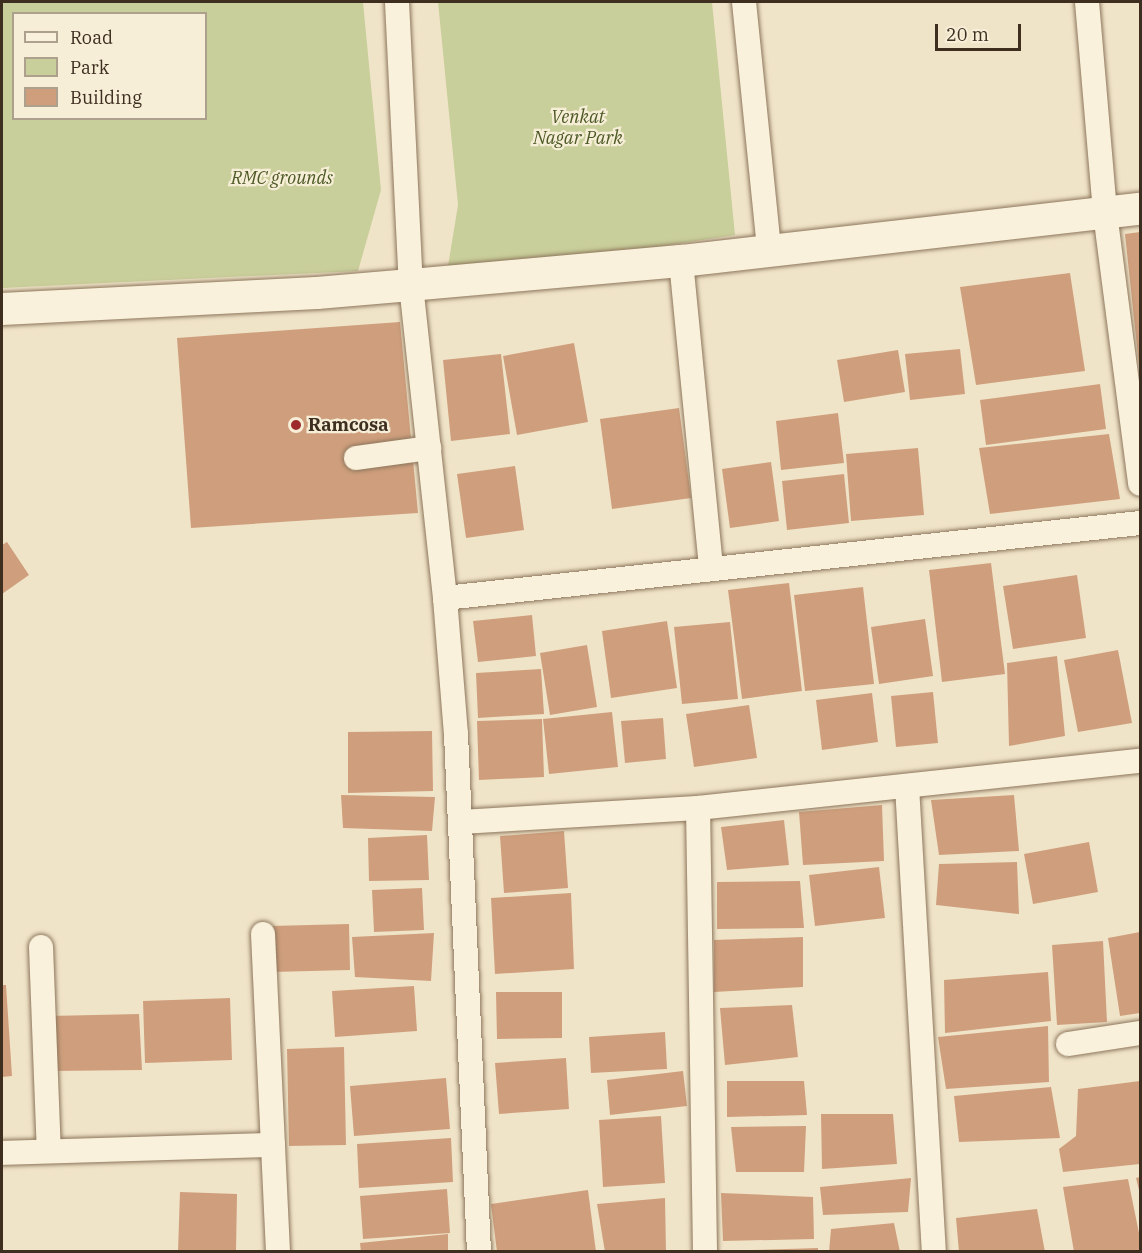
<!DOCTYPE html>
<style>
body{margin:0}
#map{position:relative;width:1142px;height:1253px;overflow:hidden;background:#f0e4c8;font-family:"IBM Plex Serif",serif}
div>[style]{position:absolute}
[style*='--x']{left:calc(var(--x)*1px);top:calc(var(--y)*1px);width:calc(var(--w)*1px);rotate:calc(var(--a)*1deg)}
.green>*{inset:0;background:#c9cf9b}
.building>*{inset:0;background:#cf9f7d}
.roads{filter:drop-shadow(0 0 2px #8d765c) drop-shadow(0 0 2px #8d765c)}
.minor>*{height:24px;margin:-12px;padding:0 12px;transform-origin:12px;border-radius:12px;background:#faf1dc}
.tertiary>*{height:32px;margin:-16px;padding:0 16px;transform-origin:16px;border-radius:16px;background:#faf1dc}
.dots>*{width:16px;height:16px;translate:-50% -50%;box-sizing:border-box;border:3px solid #f7eed8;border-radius:50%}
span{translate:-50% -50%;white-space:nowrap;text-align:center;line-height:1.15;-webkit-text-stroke:4.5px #f7eed8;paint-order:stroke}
.park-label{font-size:18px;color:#4d5a26;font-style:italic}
.poi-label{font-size:18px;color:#3d2e20;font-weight:700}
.left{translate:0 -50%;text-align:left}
.frame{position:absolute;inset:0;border:3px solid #3d2e20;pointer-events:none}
.legend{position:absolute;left:12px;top:12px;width:195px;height:108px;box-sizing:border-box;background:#f7eed8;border:2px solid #ada18e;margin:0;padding:8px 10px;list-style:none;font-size:18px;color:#3d2e20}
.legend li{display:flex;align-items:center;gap:12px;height:30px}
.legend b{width:30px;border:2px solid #ada18e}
.scale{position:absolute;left:935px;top:24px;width:86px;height:27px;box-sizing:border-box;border:3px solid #3d2e20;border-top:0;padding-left:8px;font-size:18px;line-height:21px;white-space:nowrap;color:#3d2e20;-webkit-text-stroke:4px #f7eed8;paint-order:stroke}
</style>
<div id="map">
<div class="green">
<div style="clip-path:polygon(evenodd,2px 2px,363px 2px,381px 190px,358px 271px,2px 288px,2px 2px,14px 14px,206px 14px,206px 118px,14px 118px,14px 14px)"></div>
<div style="clip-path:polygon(438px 2px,712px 2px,735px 235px,623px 252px,448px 266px,458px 205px)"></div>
</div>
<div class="building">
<div style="clip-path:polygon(1140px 232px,1140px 365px,1139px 365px,1125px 234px)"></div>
<div style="clip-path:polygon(1070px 273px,1085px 371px,976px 385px,960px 287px)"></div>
<div style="clip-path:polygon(400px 322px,418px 513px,191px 528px,177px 338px)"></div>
<div style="clip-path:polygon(574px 343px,588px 422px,517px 435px,503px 356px)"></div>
<div style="clip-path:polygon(960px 349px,965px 394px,910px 400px,905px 354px)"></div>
<div style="clip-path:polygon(898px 350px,905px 392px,844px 402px,837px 360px)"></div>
<div style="clip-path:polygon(501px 354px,510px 434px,451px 441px,443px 360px)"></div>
<div style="clip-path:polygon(1100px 384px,1106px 429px,986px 445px,980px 400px)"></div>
<div style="clip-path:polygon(679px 408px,691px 498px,612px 509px,600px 419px)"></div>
<div style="clip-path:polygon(838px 413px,844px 463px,781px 470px,776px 421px)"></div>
<div style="clip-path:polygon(1109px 434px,1120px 499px,990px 514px,979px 448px)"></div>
<div style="clip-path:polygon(918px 448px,924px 515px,851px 521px,846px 454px)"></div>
<div style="clip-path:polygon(771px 462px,779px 521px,730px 528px,722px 469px)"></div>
<div style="clip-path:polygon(515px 466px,524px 530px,466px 538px,457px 474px)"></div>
<div style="clip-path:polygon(844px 474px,849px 523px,787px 530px,782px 481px)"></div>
<div style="clip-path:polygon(7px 542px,29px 575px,2px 594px,2px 545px)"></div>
<div style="clip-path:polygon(991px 563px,1005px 674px,942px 682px,929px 570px)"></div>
<div style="clip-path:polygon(1077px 575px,1086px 638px,1013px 649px,1003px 586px)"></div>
<div style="clip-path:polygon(789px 583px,802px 691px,742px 699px,728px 590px)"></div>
<div style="clip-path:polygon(863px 587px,874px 684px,805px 691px,794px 595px)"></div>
<div style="clip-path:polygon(532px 615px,536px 656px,478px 662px,473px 621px)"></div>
<div style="clip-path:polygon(925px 619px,933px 676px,879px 684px,871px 627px)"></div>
<div style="clip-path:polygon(667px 621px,677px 688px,611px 698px,602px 631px)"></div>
<div style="clip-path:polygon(730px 622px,738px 699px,682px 704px,674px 627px)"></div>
<div style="clip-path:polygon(587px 645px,597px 707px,550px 715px,540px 653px)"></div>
<div style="clip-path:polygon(1118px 650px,1132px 723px,1078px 732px,1064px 660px)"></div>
<div style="clip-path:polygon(1057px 656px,1065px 736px,1009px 746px,1007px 663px)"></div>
<div style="clip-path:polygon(541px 669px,544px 714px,478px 718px,476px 673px)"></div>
<div style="clip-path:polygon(933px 692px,938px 743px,896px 747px,891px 696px)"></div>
<div style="clip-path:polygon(872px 693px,878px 742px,822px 750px,816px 700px)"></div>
<div style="clip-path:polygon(749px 705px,757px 758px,694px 767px,686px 714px)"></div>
<div style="clip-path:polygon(612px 712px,618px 767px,549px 774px,543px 719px)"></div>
<div style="clip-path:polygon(663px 718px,666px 759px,625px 763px,621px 721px)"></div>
<div style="clip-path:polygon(542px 719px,544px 777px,479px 780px,477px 721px)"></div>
<div style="clip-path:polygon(432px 731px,433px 791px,348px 793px,348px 732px)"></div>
<div style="clip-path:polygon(341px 795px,435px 797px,432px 831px,343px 828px)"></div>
<div style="clip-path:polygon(1014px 795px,1019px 851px,939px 855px,931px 800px)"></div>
<div style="clip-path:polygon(882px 805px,884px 861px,803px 865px,799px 812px)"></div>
<div style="clip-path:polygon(784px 820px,789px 865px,727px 870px,721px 827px)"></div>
<div style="clip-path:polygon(564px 831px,568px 888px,504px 893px,500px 836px)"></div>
<div style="clip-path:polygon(427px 835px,429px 880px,369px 881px,368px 838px)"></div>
<div style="clip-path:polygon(1089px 842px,1098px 892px,1033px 904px,1024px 854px)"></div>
<div style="clip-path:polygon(1017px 862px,1019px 914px,936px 905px,939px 864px)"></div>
<div style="clip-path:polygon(879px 867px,885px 918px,815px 926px,809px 875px)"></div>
<div style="clip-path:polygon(800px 881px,804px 928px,717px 929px,717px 882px)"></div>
<div style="clip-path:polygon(422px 888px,424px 930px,374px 932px,372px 890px)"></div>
<div style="clip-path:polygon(571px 893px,574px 969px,495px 974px,491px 898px)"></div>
<div style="clip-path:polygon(349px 924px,350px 970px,272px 972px,271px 926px)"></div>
<div style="clip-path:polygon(1140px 932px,1140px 1013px,1120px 1016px,1108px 938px)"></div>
<div style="clip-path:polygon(434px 933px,431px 981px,355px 977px,352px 937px)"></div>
<div style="clip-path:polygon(803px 937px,803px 987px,714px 992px,714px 940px)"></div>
<div style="clip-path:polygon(1103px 941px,1107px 1022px,1057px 1025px,1052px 945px)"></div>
<div style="clip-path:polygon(1048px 972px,1051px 1021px,945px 1033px,944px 980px)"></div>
<div style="clip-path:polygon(2px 985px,6px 985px,12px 1076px,2px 1077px)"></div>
<div style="clip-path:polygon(414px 986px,417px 1031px,335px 1037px,332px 991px)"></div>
<div style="clip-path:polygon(496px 992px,562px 992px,562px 1038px,497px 1039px)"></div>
<div style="clip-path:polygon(230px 998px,232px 1060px,145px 1063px,143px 1001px)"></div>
<div style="clip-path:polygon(792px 1005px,798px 1057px,725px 1065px,720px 1008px)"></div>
<div style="clip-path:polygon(139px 1014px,142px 1070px,52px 1071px,49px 1016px)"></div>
<div style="clip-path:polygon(1048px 1026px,1049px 1082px,946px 1089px,938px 1037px)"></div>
<div style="clip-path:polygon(665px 1032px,667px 1069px,591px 1073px,589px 1037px)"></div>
<div style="clip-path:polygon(344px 1047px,346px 1145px,289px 1146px,287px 1049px)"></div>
<div style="clip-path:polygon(566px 1058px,569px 1109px,499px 1114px,495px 1063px)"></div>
<div style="clip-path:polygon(683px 1071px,687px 1106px,610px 1115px,607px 1080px)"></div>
<div style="clip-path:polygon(446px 1078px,450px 1129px,354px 1136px,350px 1086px)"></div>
<div style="clip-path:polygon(727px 1081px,804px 1081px,807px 1115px,727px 1117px)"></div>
<div style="clip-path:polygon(1140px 1081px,1140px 1164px,1063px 1172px,1059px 1149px,1076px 1136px,1078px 1089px)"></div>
<div style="clip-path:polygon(1051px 1087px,1060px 1138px,959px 1142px,954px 1096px)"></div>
<div style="clip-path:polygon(821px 1114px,893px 1114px,897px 1164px,822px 1169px)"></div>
<div style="clip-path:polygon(661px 1116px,665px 1183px,603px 1187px,599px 1120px)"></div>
<div style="clip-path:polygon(806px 1126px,804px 1172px,736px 1172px,731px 1127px)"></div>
<div style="clip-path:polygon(451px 1138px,453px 1182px,359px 1188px,357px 1144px)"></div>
<div style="clip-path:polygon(1140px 1177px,1140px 1194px,1136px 1178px)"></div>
<div style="clip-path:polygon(911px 1178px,908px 1212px,823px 1215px,820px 1187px)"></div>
<div style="clip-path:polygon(1128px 1179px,1140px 1238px,1140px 1252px,1074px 1252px,1063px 1187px)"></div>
<div style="clip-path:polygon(447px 1189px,450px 1233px,363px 1239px,360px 1196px)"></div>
<div style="clip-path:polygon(588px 1190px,596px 1252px,497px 1252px,491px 1204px)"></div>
<div style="clip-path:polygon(180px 1192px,237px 1194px,236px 1252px,178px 1252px)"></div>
<div style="clip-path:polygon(721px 1193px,813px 1197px,814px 1239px,723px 1241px)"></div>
<div style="clip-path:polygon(665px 1198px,666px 1252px,605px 1252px,597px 1204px)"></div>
<div style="clip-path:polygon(1037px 1209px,1045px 1252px,959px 1252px,956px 1218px)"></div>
<div style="clip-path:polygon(894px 1223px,900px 1252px,829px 1252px,831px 1229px)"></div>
<div style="clip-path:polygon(448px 1234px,448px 1252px,361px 1252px,360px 1243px)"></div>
<div style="clip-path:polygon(818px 1248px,818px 1252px,753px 1252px,753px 1250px)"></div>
</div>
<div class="roads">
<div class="minor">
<div style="--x:397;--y:2;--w:283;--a:87.2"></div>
<div style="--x:411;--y:285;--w:315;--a:83.8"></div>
<div style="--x:445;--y:598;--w:136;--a:85.4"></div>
<div style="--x:456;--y:734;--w:519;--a:87.46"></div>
<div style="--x:744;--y:2;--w:249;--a:84.2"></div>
<div style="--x:1087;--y:2;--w:212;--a:85.1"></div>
<div style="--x:1105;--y:213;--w:273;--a:82.6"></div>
<div style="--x:681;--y:261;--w:309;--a:84.4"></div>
<div style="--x:356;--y:458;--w:74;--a:-7.8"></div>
<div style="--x:445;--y:598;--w:699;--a:-6.16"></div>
<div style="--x:907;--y:786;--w:467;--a:86.7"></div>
<div style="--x:460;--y:822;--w:238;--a:-3.4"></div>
<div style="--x:263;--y:934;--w:318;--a:87.3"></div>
<div style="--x:41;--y:947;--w:204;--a:87.8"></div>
<div style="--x:1068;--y:1044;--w:73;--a:-8.7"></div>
<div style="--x:2;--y:1153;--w:271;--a:-1.7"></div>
<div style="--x:705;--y:1252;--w:444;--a:-90.9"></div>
<div style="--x:698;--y:808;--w:444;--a:-6.1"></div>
</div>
<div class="tertiary">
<div style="--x:2;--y:309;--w:315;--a:-2.9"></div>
<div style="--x:317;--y:293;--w:94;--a:-4.9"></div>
<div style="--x:411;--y:285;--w:271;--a:-5.1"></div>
<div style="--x:681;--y:261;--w:462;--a:-6.5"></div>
</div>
</div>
<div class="dots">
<div style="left:296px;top:425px;background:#9e2a2b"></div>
</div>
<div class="park-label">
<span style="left:578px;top:128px">Venkat<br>Nagar Park</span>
<span style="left:282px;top:178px">RMC grounds</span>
</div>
<div class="poi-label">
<span class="left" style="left:308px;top:425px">Ramcosa</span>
</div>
<div class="frame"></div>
<ul class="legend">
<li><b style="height:8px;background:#faf1dc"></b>Road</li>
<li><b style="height:16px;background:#c9cf9b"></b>Park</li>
<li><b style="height:16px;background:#cf9f7d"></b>Building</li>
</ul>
<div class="scale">20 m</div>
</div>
